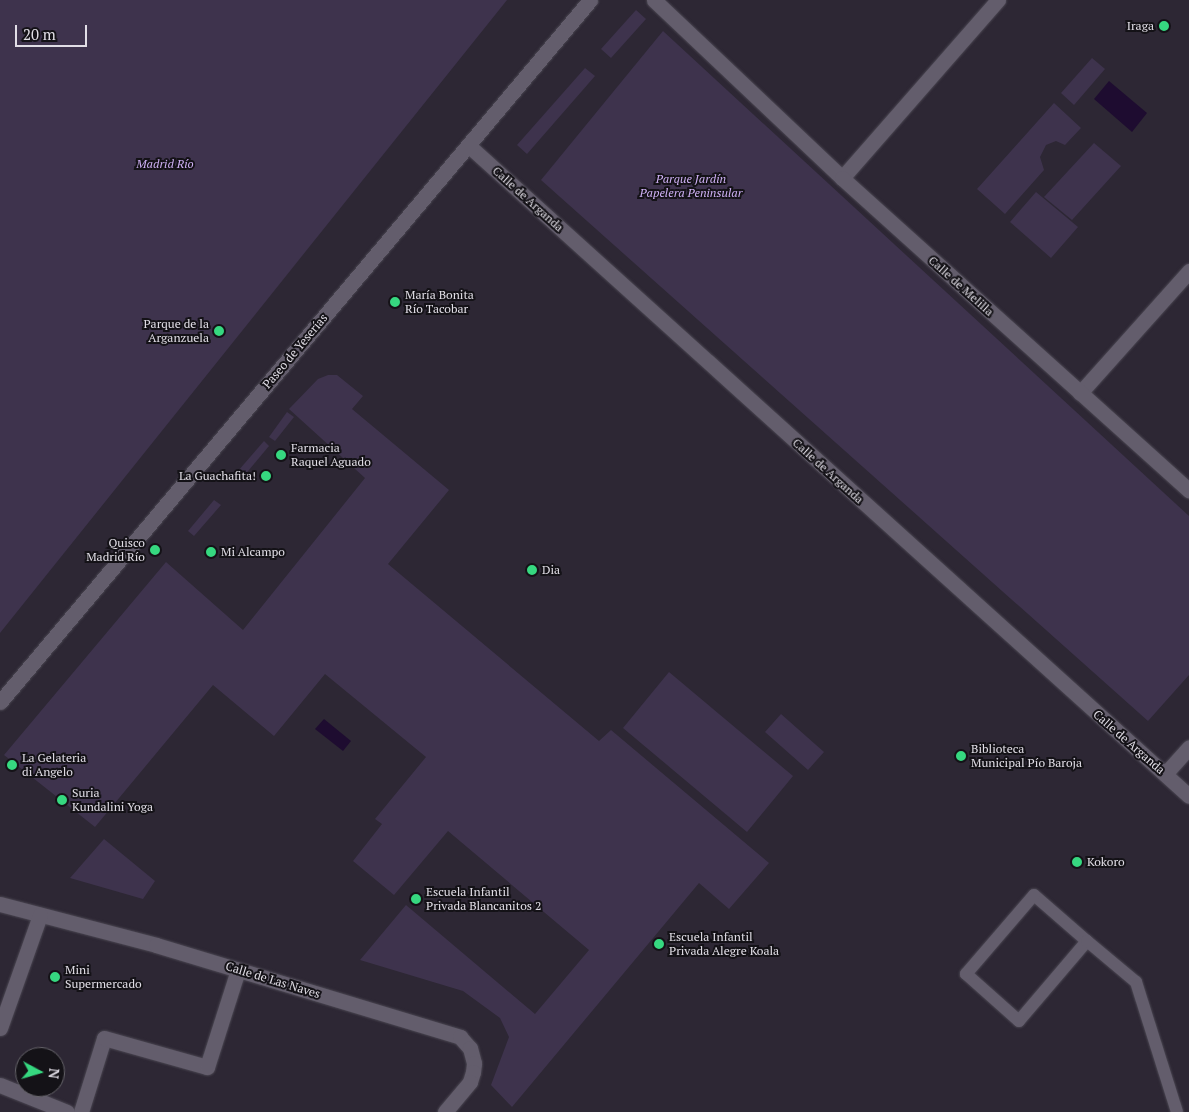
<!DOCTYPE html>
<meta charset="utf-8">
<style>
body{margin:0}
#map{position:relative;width:1189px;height:1112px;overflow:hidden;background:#2d2734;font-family:"PT Serif",serif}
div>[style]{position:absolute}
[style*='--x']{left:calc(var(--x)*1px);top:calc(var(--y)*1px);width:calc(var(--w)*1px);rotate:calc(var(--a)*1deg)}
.green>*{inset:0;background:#3e334d}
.water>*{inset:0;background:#1e0c30}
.roads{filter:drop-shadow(0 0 1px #4a4651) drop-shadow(0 0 1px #4a4651)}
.service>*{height:12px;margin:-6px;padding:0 6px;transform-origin:6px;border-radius:6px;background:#635d6c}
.pedestrian>*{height:15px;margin:-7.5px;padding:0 7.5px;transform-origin:7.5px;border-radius:7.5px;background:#635d6c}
.minor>*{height:15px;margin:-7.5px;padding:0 7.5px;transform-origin:7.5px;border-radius:7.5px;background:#635d6c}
.tertiary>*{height:15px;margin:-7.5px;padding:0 7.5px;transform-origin:7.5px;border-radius:7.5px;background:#635d6c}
.dots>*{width:14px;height:14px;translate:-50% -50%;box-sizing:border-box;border:2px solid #141217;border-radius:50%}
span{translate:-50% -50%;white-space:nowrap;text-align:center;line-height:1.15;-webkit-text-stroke:4px #141217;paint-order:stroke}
.poi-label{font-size:12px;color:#e1dee6}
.right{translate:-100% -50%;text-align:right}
.left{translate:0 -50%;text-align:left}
.park-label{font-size:12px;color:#ceb0f4;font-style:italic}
.street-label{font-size:12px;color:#e1dee6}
.north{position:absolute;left:15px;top:1047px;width:50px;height:50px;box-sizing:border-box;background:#141217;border:1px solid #66646a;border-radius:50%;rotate:96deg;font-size:14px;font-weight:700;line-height:20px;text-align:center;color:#e1dee6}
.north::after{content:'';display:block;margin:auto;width:18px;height:22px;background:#36d880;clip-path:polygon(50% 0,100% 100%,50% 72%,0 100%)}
.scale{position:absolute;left:15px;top:25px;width:72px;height:22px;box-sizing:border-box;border:2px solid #e1dee6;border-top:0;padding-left:6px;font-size:15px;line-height:18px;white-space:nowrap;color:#e1dee6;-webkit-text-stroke:4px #141217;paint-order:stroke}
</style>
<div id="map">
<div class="green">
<div style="clip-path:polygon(0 0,507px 0,0 633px)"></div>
<div style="clip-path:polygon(636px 10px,646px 19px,611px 58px,601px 49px)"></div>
<div style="clip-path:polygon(663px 31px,1189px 516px,1189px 675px,1148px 721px,541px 180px)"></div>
<div style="clip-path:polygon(1092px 58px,1105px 69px,1074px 105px,1061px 93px)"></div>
<div style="clip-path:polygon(585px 68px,595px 76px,527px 154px,517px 145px)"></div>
<div style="clip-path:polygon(1054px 103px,1081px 128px,1065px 145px,1056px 141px,1046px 145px,1040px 157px,1044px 170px,1005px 214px,977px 189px)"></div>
<div style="clip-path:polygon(1094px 143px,1121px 166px,1072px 220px,1044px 197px)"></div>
<div style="clip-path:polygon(1036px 192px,1078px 227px,1051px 258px,1010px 222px)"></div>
<div style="clip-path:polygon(328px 375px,337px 375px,363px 396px,352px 409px,449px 490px,388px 564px,599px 741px,611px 730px,769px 863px,729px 909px,699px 883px,512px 1107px,491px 1085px,509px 1037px,500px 1018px,463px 991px,360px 960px,406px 905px,535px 1014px,589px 950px,448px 831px,394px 895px,353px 861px,382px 824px,375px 819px,426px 757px,325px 674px,274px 736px,213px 685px,95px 827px,4px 755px,166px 562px,243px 630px,365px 478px,289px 409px,318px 379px)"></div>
<div style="clip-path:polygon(287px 412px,294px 417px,275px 441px,269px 437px)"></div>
<div style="clip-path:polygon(264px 441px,269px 446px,244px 476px,238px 471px)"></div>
<div style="clip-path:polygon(214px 500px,221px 505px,194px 536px,188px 531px)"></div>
<div style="clip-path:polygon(669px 672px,793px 776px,747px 832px,623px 728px)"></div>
<div style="clip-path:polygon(781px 714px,824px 752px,808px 770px,765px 732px)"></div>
<div style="clip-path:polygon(104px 839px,155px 881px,143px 899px,70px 878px)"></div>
</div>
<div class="water">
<div style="clip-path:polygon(1109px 81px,1147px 113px,1132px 132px,1094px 99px)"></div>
<div style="clip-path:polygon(324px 719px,351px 741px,343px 751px,315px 729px)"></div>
</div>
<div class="roads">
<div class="service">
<div style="--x:1034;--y:895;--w:70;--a:41"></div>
<div style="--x:1087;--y:941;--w:105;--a:130.4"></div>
<div style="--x:1019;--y:1021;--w:71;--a:-138.4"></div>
<div style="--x:966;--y:974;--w:104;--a:-49.3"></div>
<div style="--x:1087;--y:941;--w:64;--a:39.9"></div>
<div style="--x:1136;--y:982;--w:136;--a:72.5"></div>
</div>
<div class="pedestrian">
<div style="--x:842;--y:178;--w:237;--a:-48.8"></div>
<div style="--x:1080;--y:393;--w:164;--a:-48.2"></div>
</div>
<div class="minor">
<div style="--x:654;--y:0;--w:259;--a:43.4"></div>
<div style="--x:842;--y:178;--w:467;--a:42"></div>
<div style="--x:468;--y:145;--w:971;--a:42.08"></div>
<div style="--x:1165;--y:774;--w:36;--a:-48"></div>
<div style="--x:0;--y:904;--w:161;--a:14.7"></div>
<div style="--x:156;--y:945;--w:318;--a:16.8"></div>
<div style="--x:460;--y:1037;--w:15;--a:48"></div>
<div style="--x:470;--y:1048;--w:16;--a:75"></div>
<div style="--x:474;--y:1063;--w:9;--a:96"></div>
<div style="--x:473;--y:1072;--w:10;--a:107"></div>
<div style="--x:470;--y:1082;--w:39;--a:130"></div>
<div style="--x:0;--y:1028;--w:120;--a:-70.5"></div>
<div style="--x:0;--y:1085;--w:72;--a:21.9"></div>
<div style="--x:81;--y:1112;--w:77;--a:-72.7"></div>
<div style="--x:104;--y:1038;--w:107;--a:15.7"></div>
<div style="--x:207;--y:1067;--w:102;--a:-72.3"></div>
</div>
<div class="tertiary">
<div style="--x:0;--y:702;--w:917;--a:-49.95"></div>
</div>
</div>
<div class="dots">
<div style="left:1164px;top:26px;background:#36d880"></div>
<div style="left:395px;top:302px;background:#36d880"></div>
<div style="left:219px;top:331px;background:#36d880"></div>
<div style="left:281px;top:455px;background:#36d880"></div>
<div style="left:266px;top:476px;background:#36d880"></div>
<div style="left:155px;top:550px;background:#36d880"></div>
<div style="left:211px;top:552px;background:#36d880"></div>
<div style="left:532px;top:570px;background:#36d880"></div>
<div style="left:961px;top:756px;background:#36d880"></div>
<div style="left:12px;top:765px;background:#36d880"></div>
<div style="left:62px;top:800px;background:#36d880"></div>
<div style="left:1077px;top:862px;background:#36d880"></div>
<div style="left:416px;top:899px;background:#36d880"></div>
<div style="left:659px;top:944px;background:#36d880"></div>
<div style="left:55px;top:977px;background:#36d880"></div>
</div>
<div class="poi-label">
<span class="right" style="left:1154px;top:26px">Iraga</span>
<span class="left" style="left:405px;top:302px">María Bonita<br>Río Tacobar</span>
<span class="right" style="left:209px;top:331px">Parque de la<br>Arganzuela</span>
<span class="left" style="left:291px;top:455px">Farmacia<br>Raquel Aguado</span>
<span class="right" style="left:256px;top:476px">La Guachafita!</span>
<span class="right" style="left:145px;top:550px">Quisco<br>Madrid Río</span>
<span class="left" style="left:221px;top:552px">Mi Alcampo</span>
<span class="left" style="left:542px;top:570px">Dia</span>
<span class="left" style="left:971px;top:756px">Biblioteca<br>Municipal Pío Baroja</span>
<span class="left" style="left:22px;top:765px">La Gelateria<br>di Angelo</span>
<span class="left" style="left:72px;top:800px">Suria<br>Kundalini Yoga</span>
<span class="left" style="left:1087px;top:862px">Kokoro</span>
<span class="left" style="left:426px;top:899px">Escuela Infantil<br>Privada Blancanitos 2</span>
<span class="left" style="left:669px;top:944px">Escuela Infantil<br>Privada Alegre Koala</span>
<span class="left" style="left:65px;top:977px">Mini<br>Supermercado</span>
</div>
<div class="park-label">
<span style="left:165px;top:164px">Madrid Río</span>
<span style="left:691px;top:186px">Parque Jardín<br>Papelera Peninsular</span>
</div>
<div class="street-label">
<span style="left:528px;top:199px;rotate:42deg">Calle de Arganda</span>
<span style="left:961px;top:286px;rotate:42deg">Calle de Melilla</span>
<span style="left:295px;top:351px;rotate:-50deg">Paseo de Yeserías</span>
<span style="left:828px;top:471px;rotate:42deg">Calle de Arganda</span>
<span style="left:1129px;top:742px;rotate:41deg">Calle de Arganda</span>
<span style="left:273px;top:980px;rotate:17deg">Calle de Las Naves</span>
</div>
<div class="north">N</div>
<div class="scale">20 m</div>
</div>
